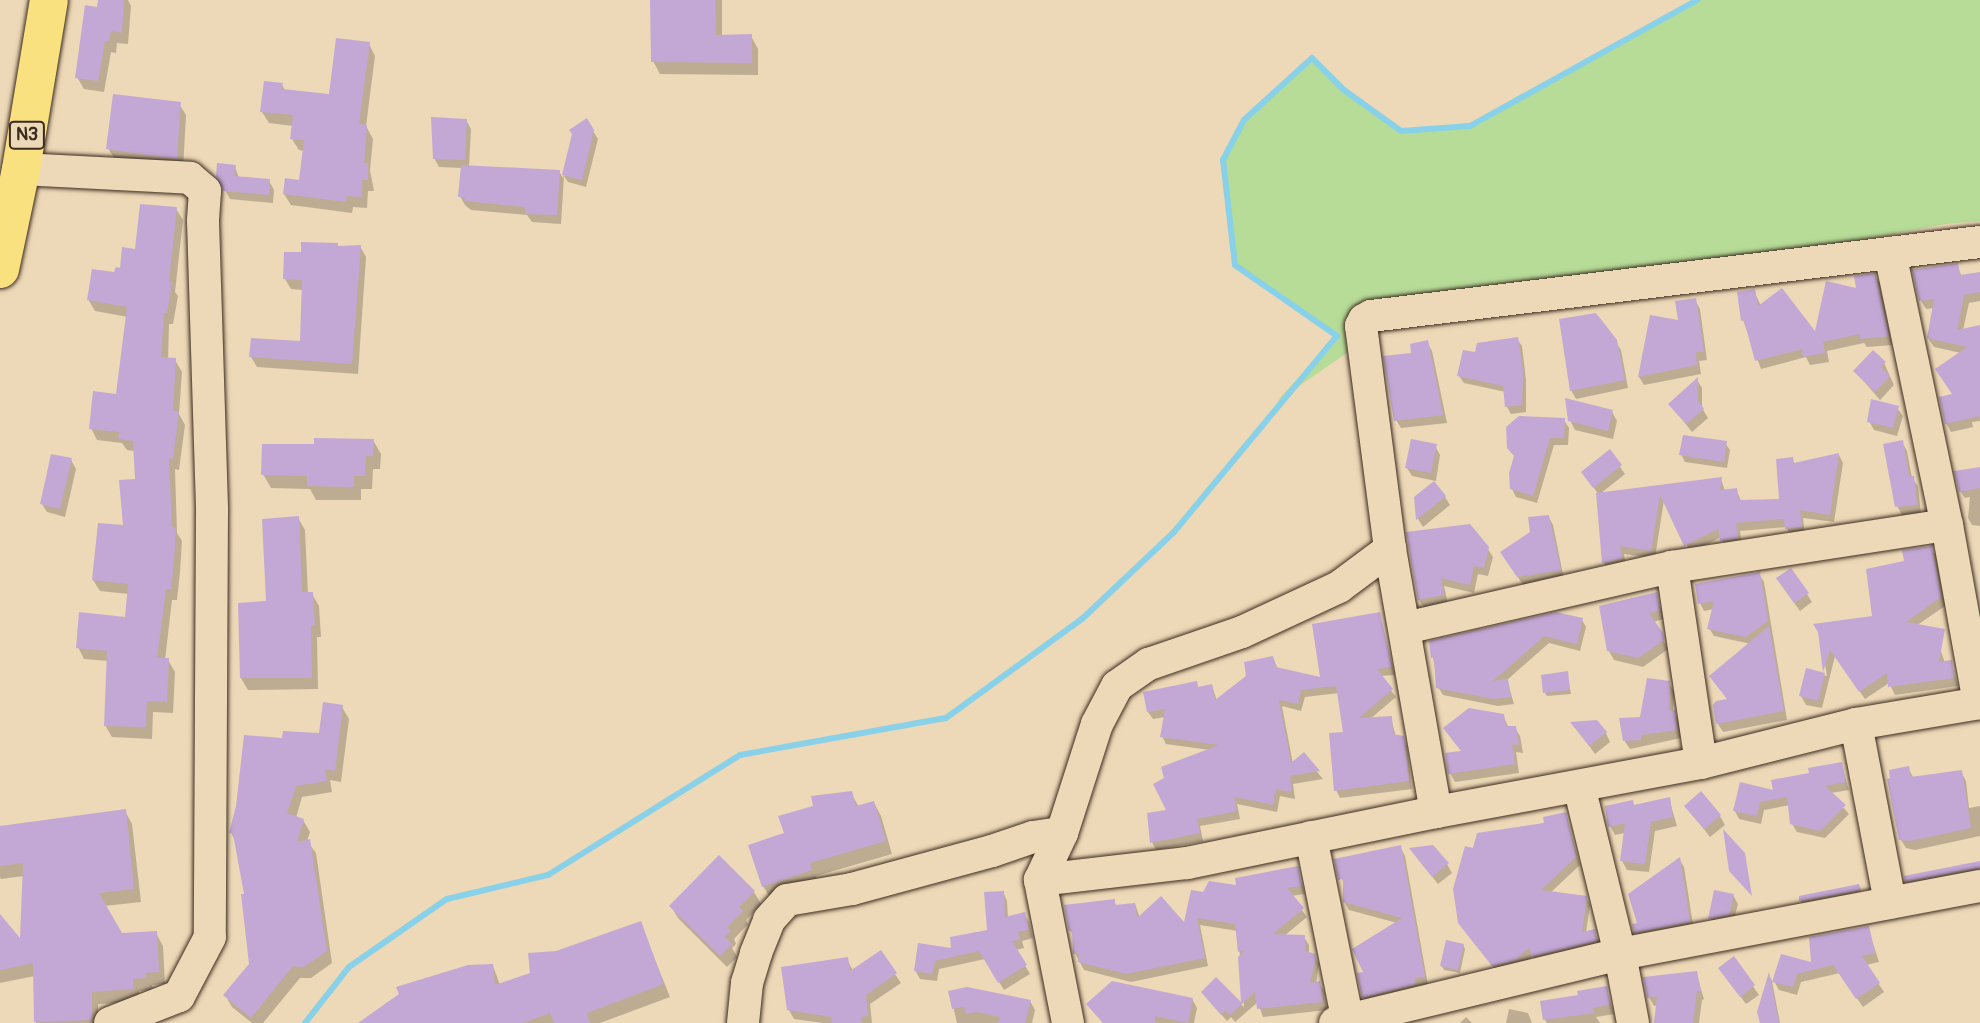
<!DOCTYPE html>
<style>
body{margin:0}
#map{position:relative;width:1980px;height:1023px;overflow:hidden;background:#edd8b7;font-family:Pangolin,sans-serif}
div>[style]{position:absolute}
[style*='--x']{left:calc(var(--x)*1px);top:calc(var(--y)*1px);width:calc(var(--w)*1px);rotate:calc(var(--a)*1deg)}
.green>*{inset:0;background:#b6dc98}
.shadow>*{inset:0;background:#0003}
.stream>*{height:6px;margin:-3px;padding:0 3px;transform-origin:3px;border-radius:3px;background:#88d1e9}
.building>*{inset:0;background:#c3a8d5}
.roads{filter:drop-shadow(0 0 2px #3b2a1e) drop-shadow(0 0 2px #3b2a1e)}
.minor>*{height:32px;margin:-16px;padding:0 16px;transform-origin:16px;border-radius:16px;background:#edd8b7}
.highway>*{height:38px;margin:-19px;padding:0 19px;transform-origin:19px;border-radius:19px;background:#fae180}
span{translate:-50% -50%;white-space:nowrap;text-align:center;line-height:1.15;-webkit-text-stroke:6px #edd8b7;paint-order:stroke}
.shield-label span{padding:2px 5px;background:#edd8b7;border:2px solid;border-radius:5px;-webkit-text-stroke-width:0}
.shield-label{font-size:18px;color:#3b2a1e;font-weight:700}
</style>
<div id="map">
<div class="green">
<div style="clip-path:polygon(1697px 0,1980px 0,1980px 221px,1946px 224px,1376px 333px,1277px 401px,1337px 336px,1235px 265px,1223px 160px,1244px 120px,1312px 58px,1344px 90px,1401px 130px,1470px 126px)"></div>
</div>
<div class="shadow">
<div style="clip-path:polygon(100px 0,128px 0,131px 6px,128px 44px,117px 43px,116px 53px,111px 52px,104px 92px,84px 89px,77px 77px)"></div>
<div style="clip-path:polygon(652px 0,722px 0,722px 37px,751px 36px,758px 49px,758px 75px,660px 74px,653px 61px)"></div>
<div style="clip-path:polygon(369px 44px,375px 56px,366px 126px,373px 139px,370px 170px,374px 191px,368px 191px,367px 208px,353px 207px,352px 213px,291px 205px,284px 194px,300px 181px,304px 151px,299px 150px,292px 139px,293px 126px,269px 123px,262px 112px,282px 85px,286px 92px,330px 96px)"></div>
<div style="clip-path:polygon(179px 104px,186px 115px,183px 169px,115px 160px,108px 148px)"></div>
<div style="clip-path:polygon(466px 120px,471px 129px,469px 167px,559px 171px,563px 178px,574px 135px,593px 131px,598px 139px,586px 187px,568px 182px,564px 176px,561px 224px,532px 222px,527px 215px,471px 210px,465px 205px,460px 196px,462px 168px,439px 167px,434px 158px)"></div>
<div style="clip-path:polygon(235px 167px,239px 178px,269px 181px,274px 190px,273px 203px,230px 199px,217px 176px)"></div>
<div style="clip-path:polygon(176px 209px,183px 220px,175px 292px,178px 296px,173px 324px,169px 324px,168px 360px,175px 360px,182px 372px,179px 414px,185px 425px,179px 470px,175px 469px,177px 533px,182px 541px,180px 572px,177px 600px,172px 600px,165px 660px,168px 660px,175px 672px,173px 713px,153px 712px,152px 739px,112px 737px,105px 725px,109px 661px,84px 659px,78px 647px,127px 618px,129px 594px,100px 591px,93px 580px,125px 527px,137px 480px,135px 451px,127px 450px,122px 443px,97px 440px,91px 428px,118px 396px,128px 317px,95px 311px,88px 299px,122px 270px)"></div>
<div style="clip-path:polygon(360px 246px,366px 257px,358px 374px,257px 367px,251px 357px,301px 343px,303px 290px,291px 289px,285px 279px,339px 248px)"></div>
<div style="clip-path:polygon(1957px 265px,1962px 277px,1980px 273px,1980px 301px,1969px 303px,1963px 330px,1980px 327px,1980px 421px,1972px 422px,1973px 427px,1951px 432px,1946px 423px,1961px 353px,1934px 347px,1928px 338px,1934px 308px,1926px 309px,1921px 301px)"></div>
<div style="clip-path:polygon(1875px 275px,1880px 284px,1892px 345px,1867px 347px,1864px 343px,1827px 351px,1829px 362px,1810px 365px,1806px 357px,1761px 369px,1743px 320px,1739px 293px,1754px 291px,1761px 306px,1816px 335px)"></div>
<div style="clip-path:polygon(1695px 300px,1700px 309px,1707px 360px,1699px 361px,1701px 374px,1644px 385px,1639px 377px,1652px 317px,1680px 322px)"></div>
<div style="clip-path:polygon(1517px 339px,1522px 346px,1526px 380px,1526px 412px,1511px 414px,1507px 407px,1506px 392px,1464px 383px,1459px 376px,1477px 354px)"></div>
<div style="clip-path:polygon(1615px 341px,1621px 350px,1628px 388px,1576px 399px,1571px 390px)"></div>
<div style="clip-path:polygon(1427px 342px,1432px 351px,1447px 423px,1401px 428px,1396px 420px,1413px 354px)"></div>
<div style="clip-path:polygon(1884px 363px,1894px 385px,1880px 400px,1855px 371px)"></div>
<div style="clip-path:polygon(1697px 380px,1702px 388px,1702px 408px,1708px 418px,1692px 432px,1670px 404px)"></div>
<div style="clip-path:polygon(1897px 408px,1903px 416px,1897px 436px,1874px 430px,1869px 421px)"></div>
<div style="clip-path:polygon(1612px 412px,1617px 421px,1613px 439px,1575px 430px,1570px 420px)"></div>
<div style="clip-path:polygon(1564px 420px,1569px 428px,1568px 445px,1554px 445px,1537px 503px,1516px 497px,1512px 489px,1511px 474px)"></div>
<div style="clip-path:polygon(373px 440px,381px 454px,380px 469px,373px 469px,372px 489px,361px 489px,361px 500px,316px 500px,310px 489px,271px 488px,263px 474px,316px 446px)"></div>
<div style="clip-path:polygon(1902px 442px,1907px 451px,1912px 478px,1918px 486px,1921px 513px,1902px 515px,1897px 506px)"></div>
<div style="clip-path:polygon(1725px 443px,1730px 450px,1727px 468px,1685px 462px,1681px 454px)"></div>
<div style="clip-path:polygon(1435px 446px,1440px 455px,1436px 481px,1412px 476px,1407px 468px)"></div>
<div style="clip-path:polygon(1609px 451px,1625px 474px,1600px 494px,1721px 479px,1725px 491px,1736px 489px,1741px 501px,1781px 500px,1792px 459px,1795px 465px,1839px 455px,1843px 463px,1834px 522px,1803px 518px,1805px 535px,1791px 536px,1786px 527px,1740px 531px,1742px 546px,1726px 549px,1721px 537px,1691px 553px,1664px 500px,1655px 558px,1624px 554px,1626px 568px,1609px 571px,1604px 563px,1599px 495px,1588px 480px)"></div>
<div style="clip-path:polygon(71px 460px,76px 469px,65px 517px,47px 512px,42px 504px)"></div>
<div style="clip-path:polygon(1980px 469px,1980px 526px,1972px 525px,1968px 518px,1970px 497px,1965px 498px,1960px 491px)"></div>
<div style="clip-path:polygon(1445px 497px,1450px 505px,1423px 527px,1418px 519px,1416px 498px)"></div>
<div style="clip-path:polygon(1548px 516px,1553px 525px,1564px 579px,1523px 585px,1508px 561px)"></div>
<div style="clip-path:polygon(298px 518px,305px 530px,308px 594px,312px 594px,319px 606px,321px 637px,317px 637px,318px 689px,248px 690px,241px 678px)"></div>
<div style="clip-path:polygon(1408px 533px,1487px 548px,1493px 557px,1488px 576px,1478px 574px,1474px 593px,1444px 586px,1448px 604px,1424px 608px,1419px 600px)"></div>
<div style="clip-path:polygon(1931px 548px,1936px 556px,1945px 606px,1913px 628px,1941px 651px,1945px 663px,1951px 662px,1958px 686px,1895px 695px,1889px 683px,1865px 699px,1835px 656px,1822px 708px,1806px 705px,1801px 696px,1807px 671px,1827px 676px,1820px 634px,1874px 618px,1906px 563px)"></div>
<div style="clip-path:polygon(1759px 574px,1764px 582px,1787px 720px,1723px 732px,1718px 724px,1751px 644px,1714px 636px,1709px 628px,1714px 609px,1704px 611px,1700px 603px)"></div>
<div style="clip-path:polygon(1783px 587px,1807px 594px,1812px 602px,1800px 611px)"></div>
<div style="clip-path:polygon(1656px 594px,1664px 619px,1653px 622px,1668px 649px,1643px 667px,1614px 660px,1609px 651px)"></div>
<div style="clip-path:polygon(1379px 613px,1395px 675px,1380px 676px,1396px 697px,1370px 719px,1391px 718px,1396px 737px,1403px 738px,1407px 746px,1412px 789px,1340px 798px,1336px 790px,1345px 733px,1339px 693px,1305px 697px,1301px 711px,1282px 706px,1293px 764px,1303px 755px,1323px 779px,1293px 784px,1295px 799px,1280px 796px,1277px 812px,1237px 804px,1240px 819px,1200px 826px,1203px 841px,1156px 850px,1152px 842px,1210px 750px,1166px 744px,1162px 736px,1165px 717px,1153px 719px,1148px 712px,1196px 683px,1199px 688px,1212px 686px,1217px 701px,1273px 658px,1278px 669px,1322px 680px)"></div>
<div style="clip-path:polygon(1582px 620px,1586px 627px,1580px 651px,1549px 643px,1507px 680px,1514px 704px,1498px 706px,1443px 695px,1438px 687px,1433px 657px)"></div>
<div style="clip-path:polygon(1567px 673px,1571px 694px,1547px 696px,1545px 693px)"></div>
<div style="clip-path:polygon(1669px 683px,1674px 692px,1673px 711px,1679px 720px,1681px 738px,1630px 749px,1624px 740px)"></div>
<div style="clip-path:polygon(342px 707px,349px 719px,341px 782px,330px 780px,332px 792px,302px 797px,296px 818px,303px 820px,310px 832px,307px 841px,316px 853px,332px 963px,311px 978px,300px 978px,263px 1023px,252px 1023px,232px 1007px,225px 995px,250px 965px,246px 895px,236px 842px,231px 833px,284px 740px,320px 735px)"></div>
<div style="clip-path:polygon(1503px 716px,1509px 728px,1515px 728px,1520px 736px,1523px 753px,1516px 752px,1519px 773px,1455px 782px,1450px 773px,1462px 752px)"></div>
<div style="clip-path:polygon(1573px 723px,1606px 733px,1610px 742px,1595px 754px)"></div>
<div style="clip-path:polygon(1841px 764px,1849px 790px,1831px 793px,1849px 814px,1825px 838px,1797px 832px,1792px 824px,1790px 805px,1764px 810px,1761px 824px,1739px 819px,1735px 811px)"></div>
<div style="clip-path:polygon(1908px 768px,1913px 777px,1961px 772px,1966px 781px,1969px 808px,1980px 806px,1980px 836px,1915px 850px,1906px 848px,1901px 840px)"></div>
<div style="clip-path:polygon(851px 793px,859px 807px,874px 803px,881px 816px,892px 854px,816px 876px,818px 883px,771px 899px,763px 886px,786px 835px)"></div>
<div style="clip-path:polygon(1669px 799px,1677px 826px,1655px 831px,1649px 872px,1627px 870px,1622px 861px,1625px 833px,1615px 835px,1610px 826px,1635px 806px)"></div>
<div style="clip-path:polygon(1686px 806px,1720px 816px,1725px 825px,1710px 837px)"></div>
<div style="clip-path:polygon(125px 811px,132px 824px,141px 902px,104px 906px,121px 935px,156px 933px,163px 946px,165px 984px,152px 985px,153px 990px,139px 991px,139px 1002px,98px 1004px,98px 1023px,36px 1023px,35px 976px,0 983px,0 917px,22px 942px,24px 876px,1px 879px,0 877px,0 828px)"></div>
<div style="clip-path:polygon(1566px 814px,1580px 865px,1550px 893px,1586px 897px,1590px 905px,1586px 933px,1594px 931px,1601px 948px,1537px 964px,1533px 956px,1518px 968px,1498px 973px,1459px 922px,1474px 850px)"></div>
<div style="clip-path:polygon(1400px 847px,1405px 856px,1428px 985px,1368px 1005px,1363px 997px,1365px 973px,1397px 923px,1349px 910px,1344px 901px,1345px 888px,1336px 860px)"></div>
<div style="clip-path:polygon(1411px 850px,1447px 864px,1452px 873px,1438px 884px)"></div>
<div style="clip-path:polygon(1679px 859px,1684px 867px,1694px 931px,1640px 941px,1635px 932px)"></div>
<div style="clip-path:polygon(1980px 864px,1980px 877px,1911px 890px,1906px 881px)"></div>
<div style="clip-path:polygon(1297px 868px,1305px 894px,1291px 896px,1307px 917px,1284px 936px,1304px 937px,1309px 945px,1309px 954px,1314px 955px,1319px 964px,1316px 984px,1319px 983px,1324px 991px,1327px 1010px,1263px 1017px,1258px 1002px,1235px 1022px,1231px 1017px,1227px 1021px,1203px 993px,1216px 980px,1244px 1007px,1238px 931px,1200px 925px,1208px 966px,1131px 982px,1084px 970px,1075px 953px,1074px 937px,1070px 930px,1114px 901px,1117px 907px,1135px 904px,1140px 918px,1185px 925px,1204px 895px,1238px 888px)"></div>
<div style="clip-path:polygon(1858px 886px,1863px 895px,1806px 910px,1801px 901px,1801px 897px)"></div>
<div style="clip-path:polygon(754px 892px,761px 904px,746px 920px,748px 924px,734px 939px,736px 944px,732px 948px,737px 957px,727px 967px,678px 918px,671px 906px)"></div>
<div style="clip-path:polygon(1003px 892px,1007px 901px,1008px 918px,1024px 914px,1029px 922px,1033px 938px,1022px 941px,1024px 948px,1016px 950px,1030px 974px,1004px 990px,985px 959px,939px 969px,937px 981px,920px 979px,915px 970px,988px 931px)"></div>
<div style="clip-path:polygon(1733px 895px,1738px 904px,1733px 923px,1715px 927px,1710px 918px)"></div>
<div style="clip-path:polygon(640px 923px,670px 997px,600px 1023px,361px 1023px,493px 966px,500px 985px,532px 974px,556px 952px)"></div>
<div style="clip-path:polygon(1868px 928px,1879px 962px,1866px 965px,1884px 992px,1863px 1007px,1840px 973px,1801px 982px,1797px 995px,1779px 990px,1774px 981px,1813px 964px)"></div>
<div style="clip-path:polygon(1463px 945px,1465px 949px,1460px 973px,1444px 970px,1442px 966px)"></div>
<div style="clip-path:polygon(880px 952px,901px 983px,870px 1004px,872px 1023px,823px 1023px,794px 1019px,789px 1010px,847px 959px,853px 971px)"></div>
<div style="clip-path:polygon(1734px 959px,1759px 995px,1746px 1004px,1726px 977px)"></div>
<div style="clip-path:polygon(1696px 973px,1704px 999px,1702px 1000px,1699px 1023px,1656px 1023px,1658px 1005px,1654px 1006px,1649px 997px)"></div>
<div style="clip-path:polygon(1770px 977px,1772px 981px,1780px 1023px,1761px 1023px)"></div>
<div style="clip-path:polygon(1606px 988px,1614px 1014px,1596px 1017px,1600px 1023px,1547px 1023px,1545px 1020px,1542px 1002px,1580px 997px)"></div>
<div style="clip-path:polygon(950px 993px,1030px 1001px,1035px 1010px,1032px 1023px,957px 1023px)"></div>
<div style="clip-path:polygon(1192px 999px,1197px 1008px,1194px 1023px,1103px 1023px,1088px 1004px)"></div>
<div style="clip-path:polygon(1509px 1009px,1528px 1013px,1532px 1023px,1506px 1023px)"></div>
<div style="clip-path:polygon(1466px 1017px,1472px 1023px,1460px 1023px)"></div>
</div>
<div class="stream">
<div style="--x:305;--y:1023;--w:71;--a:-51.8"></div>
<div style="--x:349;--y:967;--w:119;--a:-34.8"></div>
<div style="--x:447;--y:899;--w:104;--a:-13.4"></div>
<div style="--x:548;--y:875;--w:226;--a:-32"></div>
<div style="--x:740;--y:755;--w:209;--a:-10.2"></div>
<div style="--x:946;--y:718;--w:168;--a:-36.1"></div>
<div style="--x:1082;--y:619;--w:127;--a:-43.4"></div>
<div style="--x:1174;--y:532;--w:255;--a:-50.3"></div>
<div style="--x:1337;--y:336;--w:124;--a:-145.2"></div>
<div style="--x:1235;--y:265;--w:106;--a:-96.5"></div>
<div style="--x:1223;--y:160;--w:45;--a:-62.3"></div>
<div style="--x:1244;--y:120;--w:92;--a:-42.4"></div>
<div style="--x:1312;--y:58;--w:45;--a:45"></div>
<div style="--x:1344;--y:90;--w:70;--a:35.7"></div>
<div style="--x:1401;--y:131;--w:69;--a:-4.1"></div>
<div style="--x:1470;--y:126;--w:260;--a:-29"></div>
</div>
<div class="building">
<div style="clip-path:polygon(98px 0,124px 0,122px 33px,111px 31px,109px 41px,105px 41px,98px 81px,75px 78px,85px 5px,97px 7px)"></div>
<div style="clip-path:polygon(650px 0,715px 0,716px 35px,752px 34px,752px 63px,651px 62px)"></div>
<div style="clip-path:polygon(336px 38px,370px 42px,359px 124px,367px 125px,364px 163px,368px 163px,368px 180px,362px 180px,362px 197px,347px 196px,346px 202px,283px 194px,285px 178px,299px 180px,304px 140px,290px 139px,293px 115px,260px 112px,264px 81px,283px 83px,282px 89px,329px 94px)"></div>
<div style="clip-path:polygon(113px 94px,181px 102px,177px 159px,106px 149px)"></div>
<div style="clip-path:polygon(431px 117px,467px 119px,465px 160px,433px 159px)"></div>
<div style="clip-path:polygon(587px 118px,594px 130px,582px 180px,562px 175px,572px 134px,569px 130px)"></div>
<div style="clip-path:polygon(217px 163px,236px 165px,234px 176px,270px 179px,269px 195px,223px 191px,216px 176px)"></div>
<div style="clip-path:polygon(461px 165px,560px 170px,557px 215px,525px 214px,525px 207px,464px 201px,465px 197px,458px 197px)"></div>
<div style="clip-path:polygon(140px 204px,177px 207px,169px 282px,172px 282px,167px 313px,164px 313px,161px 357px,176px 358px,173px 411px,179px 411px,173px 459px,169px 458px,172px 527px,176px 528px,174px 560px,171px 589px,166px 589px,157px 658px,169px 658px,167px 702px,147px 701px,146px 727px,104px 726px,107px 651px,76px 648px,79px 612px,125px 617px,128px 584px,92px 580px,98px 523px,123px 525px,119px 480px,135px 479px,133px 441px,118px 439px,119px 432px,89px 429px,93px 391px,116px 394px,127px 307px,87px 300px,92px 269px,114px 272px,116px 267px,120px 268px,122px 247px,135px 249px)"></div>
<div style="clip-path:polygon(301px 242px,338px 243px,338px 246px,361px 245px,352px 364px,249px 357px,251px 338px,300px 341px,302px 280px,283px 279px,284px 252px,301px 252px)"></div>
<div style="clip-path:polygon(1958px 263px,1960px 275px,1980px 272px,1980px 292px,1964px 295px,1957px 330px,1980px 325px,1980px 416px,1945px 424px,1939px 397px,1952px 394px,1935px 369px,1967px 347px,1927px 338px,1934px 299px,1919px 301px,1912px 270px)"></div>
<div style="clip-path:polygon(1875px 273px,1889px 336px,1860px 339px,1860px 334px,1823px 342px,1825px 353px,1803px 357px,1802px 349px,1755px 361px,1744px 320px,1741px 321px,1737px 292px,1755px 289px,1758px 306px,1782px 288px,1815px 331px,1826px 281px,1856px 288px,1854px 276px)"></div>
<div style="clip-path:polygon(1696px 298px,1704px 352px,1696px 352px,1697px 365px,1638px 377px,1650px 315px,1678px 320px,1675px 301px)"></div>
<div style="clip-path:polygon(1596px 313px,1617px 340px,1625px 380px,1570px 391px,1559px 319px)"></div>
<div style="clip-path:polygon(1518px 337px,1523px 371px,1522px 405px,1505px 407px,1503px 386px,1457px 376px,1463px 350px,1475px 352px,1477px 343px)"></div>
<div style="clip-path:polygon(1428px 340px,1443px 415px,1394px 421px,1383px 356px,1411px 353px,1410px 344px)"></div>
<div style="clip-path:polygon(1873px 350px,1886px 362px,1881px 367px,1890px 376px,1875px 392px,1853px 371px)"></div>
<div style="clip-path:polygon(1698px 377px,1698px 401px,1704px 409px,1686px 424px,1668px 404px)"></div>
<div style="clip-path:polygon(1565px 398px,1613px 410px,1608px 431px,1568px 421px)"></div>
<div style="clip-path:polygon(1871px 399px,1899px 406px,1893px 428px,1867px 422px)"></div>
<div style="clip-path:polygon(1519px 416px,1565px 418px,1564px 438px,1550px 438px,1533px 496px,1510px 489px,1509px 473px,1514px 456px,1507px 448px,1506px 427px)"></div>
<div style="clip-path:polygon(1683px 435px,1727px 441px,1724px 462px,1679px 455px)"></div>
<div style="clip-path:polygon(314px 438px,374px 439px,373px 456px,366px 456px,365px 476px,354px 476px,354px 487px,307px 486px,307px 476px,261px 475px,262px 444px,314px 444px)"></div>
<div style="clip-path:polygon(1411px 439px,1437px 444px,1431px 473px,1405px 468px)"></div>
<div style="clip-path:polygon(1903px 440px,1909px 476px,1914px 476px,1917px 505px,1895px 507px,1883px 444px)"></div>
<div style="clip-path:polygon(1610px 449px,1622px 465px,1593px 488px,1581px 472px)"></div>
<div style="clip-path:polygon(1839px 453px,1830px 515px,1800px 510px,1802px 527px,1785px 529px,1784px 519px,1736px 523px,1738px 538px,1720px 541px,1718px 529px,1684px 546px,1660px 495px,1651px 551px,1620px 546px,1622px 559px,1602px 563px,1596px 493px,1722px 477px,1720px 490px,1737px 488px,1739px 500px,1779px 499px,1776px 459px,1793px 457px,1794px 463px)"></div>
<div style="clip-path:polygon(51px 454px,72px 458px,60px 509px,40px 504px)"></div>
<div style="clip-path:polygon(1980px 467px,1980px 488px,1959px 492px,1954px 471px)"></div>
<div style="clip-path:polygon(1434px 481px,1446px 496px,1416px 520px,1414px 497px)"></div>
<div style="clip-path:polygon(1549px 515px,1561px 570px,1517px 577px,1500px 552px,1530px 532px,1528px 517px)"></div>
<div style="clip-path:polygon(299px 516px,302px 592px,313px 592px,315px 625px,311px 626px,312px 678px,240px 678px,238px 603px,266px 601px,262px 519px)"></div>
<div style="clip-path:polygon(1470px 524px,1489px 547px,1484px 568px,1474px 566px,1470px 585px,1441px 578px,1444px 595px,1418px 600px,1406px 532px)"></div>
<div style="clip-path:polygon(1932px 546px,1941px 597px,1906px 622px,1945px 629px,1939px 662px,1952px 660px,1954px 678px,1888px 687px,1887px 673px,1859px 692px,1830px 650px,1823px 672px,1818px 632px,1813px 624px,1872px 616px,1866px 569px,1904px 561px,1902px 550px)"></div>
<div style="clip-path:polygon(1791px 568px,1809px 593px,1794px 603px,1776px 578px)"></div>
<div style="clip-path:polygon(1760px 572px,1768px 621px,1746px 637px,1707px 629px,1714px 601px,1698px 604px,1695px 584px)"></div>
<div style="clip-path:polygon(1657px 592px,1660px 611px,1649px 613px,1663px 633px,1664px 640px,1638px 658px,1607px 651px,1599px 606px)"></div>
<div style="clip-path:polygon(1380px 612px,1392px 667px,1377px 669px,1393px 689px,1359px 718px,1392px 716px,1393px 734px,1404px 736px,1409px 781px,1334px 791px,1329px 733px,1343px 732px,1336px 686px,1301px 690px,1298px 704px,1279px 700px,1291px 763px,1304px 752px,1320px 771px,1290px 776px,1292px 792px,1276px 789px,1273px 805px,1234px 797px,1237px 811px,1197px 819px,1200px 833px,1150px 843px,1147px 813px,1166px 810px,1153px 784px,1164px 778px,1161px 767px,1219px 745px,1160px 737px,1165px 709px,1147px 712px,1143px 692px,1197px 681px,1198px 687px,1212px 684px,1215px 700px,1246px 676px,1244px 662px,1273px 656px,1276px 667px,1320px 677px,1312px 624px)"></div>
<div style="clip-path:polygon(1556px 612px,1583px 618px,1577px 644px,1544px 636px,1493px 681px,1508px 679px,1511px 697px,1493px 699px,1436px 688px,1434px 657px,1431px 658px,1429px 641px)"></div>
<div style="clip-path:polygon(1769px 626px,1784px 711px,1716px 724px,1713px 705px,1716px 701px,1727px 699px,1709px 676px)"></div>
<div style="clip-path:polygon(1806px 668px,1825px 673px,1818px 701px,1799px 696px)"></div>
<div style="clip-path:polygon(1568px 671px,1570px 690px,1543px 693px,1541px 675px)"></div>
<div style="clip-path:polygon(1647px 678px,1670px 681px,1669px 711px,1675px 710px,1677px 730px,1641px 735px,1641px 740px,1623px 741px,1619px 718px,1640px 717px)"></div>
<div style="clip-path:polygon(323px 702px,343px 705px,335px 771px,325px 769px,327px 781px,296px 786px,287px 813px,304px 819px,297px 842px,310px 839px,327px 951px,304px 967px,293px 966px,251px 1018px,223px 995px,249px 964px,241px 894px,244px 894px,233px 834px,229px 833px,236px 806px,244px 735px,282px 738px,283px 731px,319px 733px)"></div>
<div style="clip-path:polygon(1469px 708px,1504px 714px,1506px 726px,1516px 726px,1519px 745px,1512px 744px,1515px 764px,1448px 774px,1445px 753px,1461px 751px,1443px 728px)"></div>
<div style="clip-path:polygon(1597px 720px,1607px 732px,1589px 746px,1570px 722px)"></div>
<div style="clip-path:polygon(1842px 762px,1846px 782px,1825px 786px,1846px 805px,1820px 831px,1790px 824px,1787px 797px,1760px 802px,1757px 816px,1733px 811px,1740px 782px,1773px 790px,1771px 780px,1809px 773px,1808px 768px)"></div>
<div style="clip-path:polygon(1909px 766px,1911px 777px,1962px 770px,1971px 828px,1910px 841px,1899px 840px,1887px 779px,1890px 778px,1889px 770px)"></div>
<div style="clip-path:polygon(852px 791px,856px 806px,874px 801px,886px 841px,810px 863px,812px 870px,762px 887px,748px 845px,784px 833px,778px 816px,813px 806px,811px 796px)"></div>
<div style="clip-path:polygon(1701px 791px,1721px 815px,1704px 829px,1684px 806px)"></div>
<div style="clip-path:polygon(1670px 797px,1673px 817px,1651px 822px,1645px 864px,1620px 861px,1625px 823px,1608px 827px,1605px 806px,1633px 800px,1634px 805px)"></div>
<div style="clip-path:polygon(126px 809px,134px 889px,99px 893px,122px 933px,157px 931px,159px 972px,146px 973px,146px 978px,133px 979px,133px 989px,92px 992px,92px 1020px,34px 1022px,33px 963px,0 970px,0 914px,20px 938px,23px 863px,0 866px,0 826px)"></div>
<div style="clip-path:polygon(1566px 812px,1576px 857px,1541px 890px,1587px 896px,1582px 932px,1595px 929px,1597px 941px,1531px 957px,1530px 947px,1514px 961px,1492px 966px,1458px 923px,1453px 889px,1465px 846px,1473px 848px,1477px 833px,1544px 823px,1543px 817px)"></div>
<div style="clip-path:polygon(1723px 829px,1745px 853px,1752px 896px,1729px 871px)"></div>
<div style="clip-path:polygon(1401px 845px,1425px 977px,1415px 978px,1416px 984px,1362px 998px,1357px 973px,1363px 972px,1352px 949px,1402px 918px,1343px 902px,1343px 879px,1338px 880px,1334px 859px)"></div>
<div style="clip-path:polygon(1433px 845px,1449px 863px,1432px 877px,1409px 848px)"></div>
<div style="clip-path:polygon(719px 855px,755px 891px,739px 907px,743px 911px,727px 927px,731px 931px,725px 937px,732px 944px,720px 956px,669px 906px)"></div>
<div style="clip-path:polygon(1680px 857px,1690px 922px,1634px 933px,1632px 924px,1637px 923px,1628px 894px)"></div>
<div style="clip-path:polygon(1980px 861px,1980px 868px,1905px 882px,1904px 876px)"></div>
<div style="clip-path:polygon(1298px 866px,1302px 886px,1287px 888px,1304px 908px,1273px 934px,1305px 935px,1305px 951px,1315px 954px,1316px 958px,1310px 983px,1320px 981px,1323px 1002px,1257px 1009px,1255px 992px,1230px 1015px,1225px 1010px,1221px 1015px,1201px 992px,1216px 977px,1241px 1002px,1238px 957px,1245px 950px,1238px 952px,1235px 924px,1197px 918px,1205px 958px,1126px 974px,1078px 962px,1079px 954px,1073px 954px,1072px 930px,1069px 931px,1064px 905px,1115px 899px,1115px 905px,1135px 903px,1137px 918px,1161px 896px,1184px 922px,1191px 890px,1203px 892px,1209px 881px,1236px 885px,1235px 878px)"></div>
<div style="clip-path:polygon(1859px 884px,1861px 890px,1799px 901px,1799px 896px)"></div>
<div style="clip-path:polygon(1714px 890px,1734px 894px,1729px 915px,1708px 919px)"></div>
<div style="clip-path:polygon(1004px 891px,1005px 917px,1025px 912px,1029px 930px,1018px 932px,1020px 940px,1012px 941px,1027px 965px,998px 983px,979px 951px,935px 961px,932px 974px,914px 971px,918px 943px,951px 948px,950px 937px,987px 930px,984px 892px)"></div>
<div style="clip-path:polygon(641px 921px,664px 984px,587px 1013px,590px 1023px,554px 1023px,550px 1013px,523px 1023px,358px 1023px,399px 994px,396px 987px,468px 965px,493px 964px,495px 985px,530px 973px,528px 953px,556px 951px)"></div>
<div style="clip-path:polygon(1869px 926px,1875px 953px,1862px 956px,1880px 983px,1856px 999px,1833px 965px,1797px 974px,1793px 987px,1772px 982px,1781px 954px,1811px 962px,1809px 937px)"></div>
<div style="clip-path:polygon(1446px 940px,1464px 944px,1458px 970px,1440px 966px)"></div>
<div style="clip-path:polygon(881px 950px,897px 973px,866px 995px,868px 1016px,861px 1017px,862px 1023px,832px 1023px,831px 1017px,787px 1010px,781px 967px,848px 957px,850px 971px)"></div>
<div style="clip-path:polygon(1734px 956px,1755px 985px,1740px 997px,1718px 968px)"></div>
<div style="clip-path:polygon(1697px 971px,1701px 991px,1697px 991px,1693px 1023px,1654px 1023px,1657px 996px,1647px 998px,1643px 977px)"></div>
<div style="clip-path:polygon(1769px 972px,1779px 1023px,1760px 1023px,1757px 1012px)"></div>
<div style="clip-path:polygon(1112px 981px,1193px 998px,1188px 1023px,1155px 1016px,1156px 1023px,1103px 1023px,1086px 1004px)"></div>
<div style="clip-path:polygon(1607px 986px,1610px 1005px,1592px 1008px,1595px 1013px,1543px 1020px,1540px 1001px,1578px 995px,1577px 991px)"></div>
<div style="clip-path:polygon(967px 987px,1031px 1000px,1025px 1023px,998px 1023px,1000px 1017px,977px 1012px,966px 1014px,964px 1007px,952px 1009px,948px 991px)"></div>
</div>
<div class="roads">
<div class="minor">
<div style="--x:21;--y:169;--w:169;--a:3"></div>
<div style="--x:190;--y:178;--w:20;--a:41"></div>
<div style="--x:205;--y:191;--w:30;--a:94"></div>
<div style="--x:203;--y:221;--w:289;--a:88.2"></div>
<div style="--x:212;--y:510;--w:427;--a:90.3"></div>
<div style="--x:210;--y:937;--w:67;--a:117.7"></div>
<div style="--x:179;--y:996;--w:74;--a:158.6"></div>
<div style="--x:1890;--y:253;--w:278;--a:78.2"></div>
<div style="--x:1947;--y:525;--w:181;--a:79.8"></div>
<div style="--x:1390;--y:549;--w:267;--a:80.1"></div>
<div style="--x:1672;--y:567;--w:198;--a:81.6"></div>
<div style="--x:1405;--y:628;--w:274;--a:-12.9"></div>
<div style="--x:1672;--y:567;--w:278;--a:-8.7"></div>
<div style="--x:1856;--y:724;--w:182;--a:79.2"></div>
<div style="--x:1579;--y:786;--w:173;--a:76.3"></div>
<div style="--x:1620;--y:954;--w:70;--a:79.3"></div>
<div style="--x:1311;--y:837;--w:190;--a:78.7"></div>
<div style="--x:1040;--y:880;--w:148;--a:-6.6"></div>
<div style="--x:1187;--y:863;--w:254;--a:-11.6"></div>
<div style="--x:1436;--y:812;--w:269;--a:-10.5"></div>
<div style="--x:1701;--y:763;--w:160;--a:-14.1"></div>
<div style="--x:1856;--y:724;--w:126;--a:-9.6"></div>
<div style="--x:743;--y:1023;--w:40;--a:-84.3"></div>
<div style="--x:747;--y:983;--w:31;--a:-73"></div>
<div style="--x:756;--y:953;--w:35;--a:-68"></div>
<div style="--x:769;--y:920;--w:27;--a:-48"></div>
<div style="--x:787;--y:900;--w:66;--a:-9.6"></div>
<div style="--x:852;--y:889;--w:145;--a:-15.2"></div>
<div style="--x:992;--y:851;--w:43;--a:-18.9"></div>
<div style="--x:1033;--y:837;--w:29;--a:-8"></div>
<div style="--x:1068;--y:1023;--w:146;--a:-101.1"></div>
<div style="--x:1040;--y:880;--w:52;--a:-64.9"></div>
<div style="--x:1062;--y:833;--w:114;--a:-72.2"></div>
<div style="--x:1097;--y:724;--w:43;--a:-62.2"></div>
<div style="--x:1117;--y:686;--w:39;--a:-35"></div>
<div style="--x:1149;--y:664;--w:98;--a:-19"></div>
<div style="--x:1242;--y:632;--w:107;--a:-24.9"></div>
<div style="--x:1339;--y:587;--w:64;--a:-36.7"></div>
<div style="--x:1390;--y:549;--w:225;--a:-97.4"></div>
<div style="--x:1361;--y:326;--w:7;--a:-63"></div>
<div style="--x:1364;--y:320;--w:8;--a:-30"></div>
<div style="--x:1371;--y:316;--w:613;--a:-6.93"></div>
<div style="--x:1335;--y:1023;--w:293;--a:-13.6"></div>
<div style="--x:1620;--y:954;--w:366;--a:-10.7"></div>
</div>
<div class="highway">
<div style="--x:0;--y:269;--w:102;--a:-78.1"></div>
<div style="--x:21;--y:169;--w:171;--a:-80.6"></div>
</div>
</div>
<div class="shield-label">
<span style="left:27px;top:135px">N3</span>
</div>
</div>
